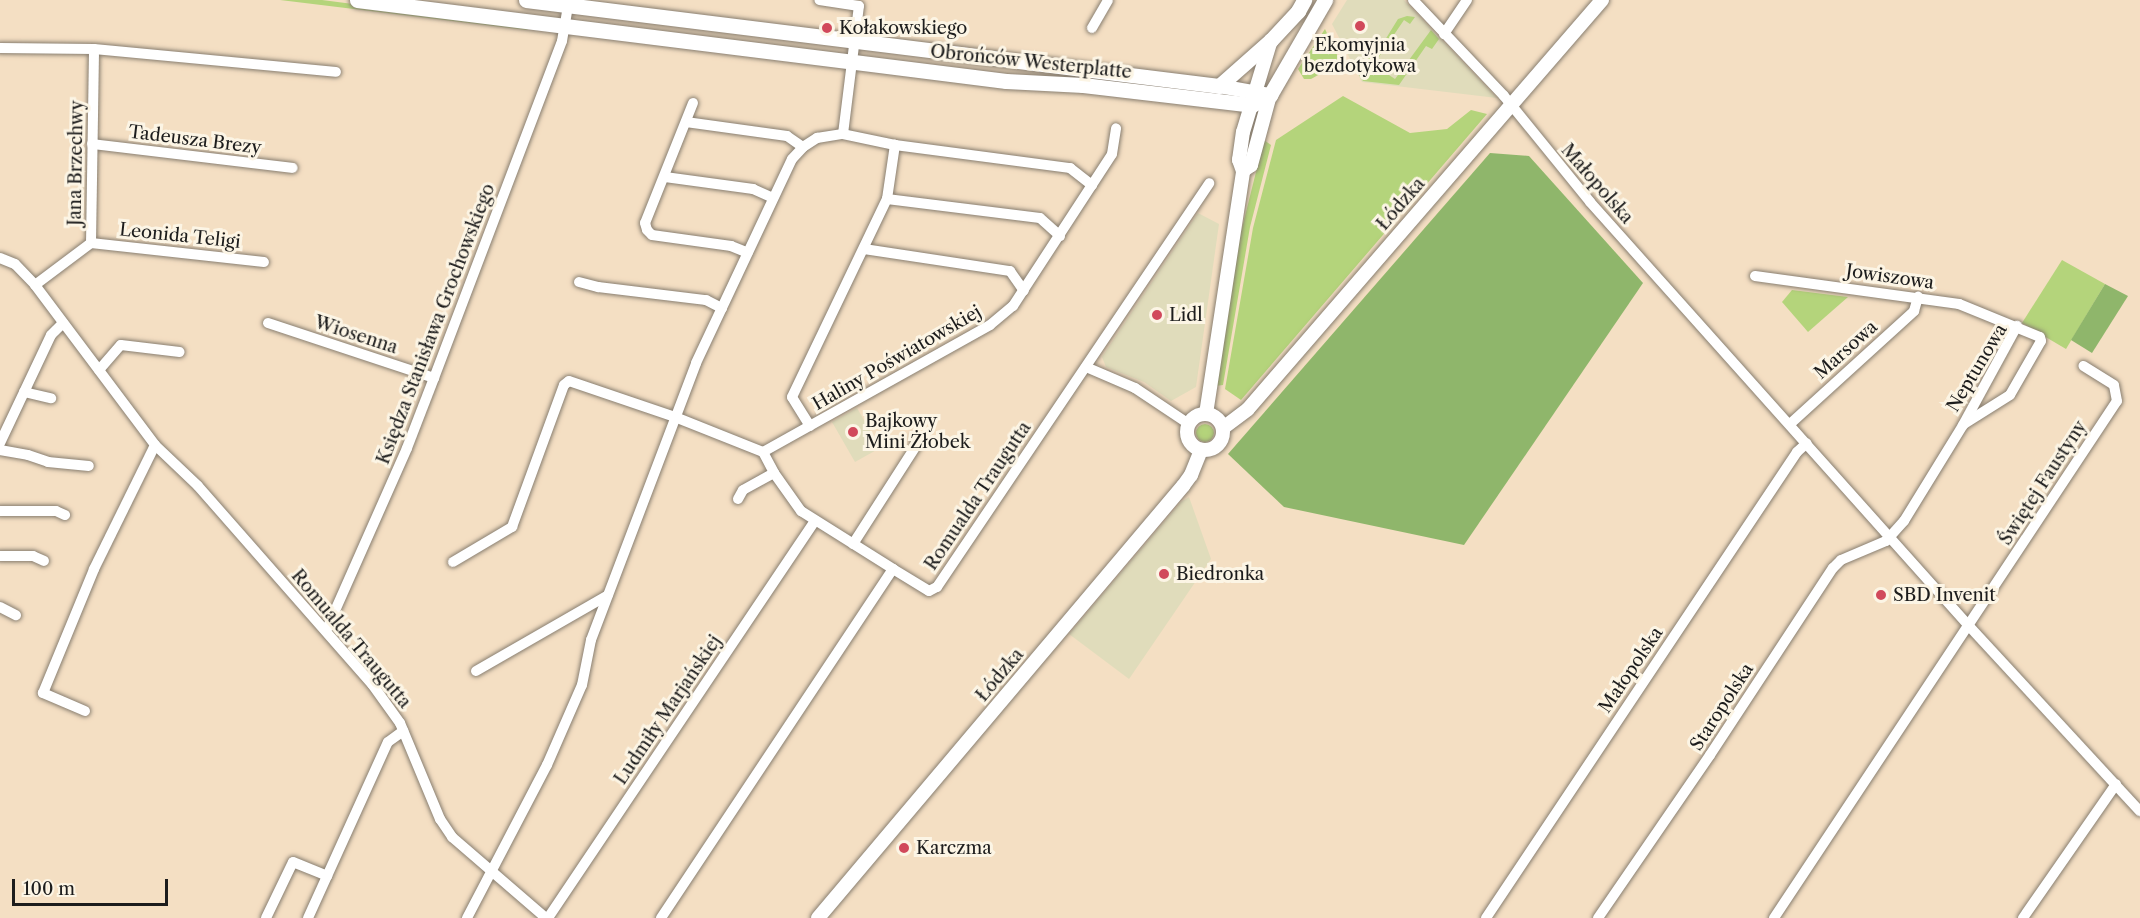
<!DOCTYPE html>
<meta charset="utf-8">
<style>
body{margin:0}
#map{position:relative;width:2140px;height:918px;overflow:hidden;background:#f4dfc3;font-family:"Libre Caslon Text",serif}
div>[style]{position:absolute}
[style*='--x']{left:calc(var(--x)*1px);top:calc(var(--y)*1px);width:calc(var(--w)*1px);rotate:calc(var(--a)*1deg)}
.built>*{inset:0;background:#e0dcbb}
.green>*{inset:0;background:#b4d47b}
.round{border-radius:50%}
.forest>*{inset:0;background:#8fb66b}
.roads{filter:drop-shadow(0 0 2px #887e70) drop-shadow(0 0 2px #887e70)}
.minor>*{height:10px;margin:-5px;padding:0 5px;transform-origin:5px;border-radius:5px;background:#fff}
.tertiary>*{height:14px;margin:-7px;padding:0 7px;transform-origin:7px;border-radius:7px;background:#fff}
.tertiary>.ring{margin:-7px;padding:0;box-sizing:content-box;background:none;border:14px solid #fff;border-radius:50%}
.secondary>*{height:15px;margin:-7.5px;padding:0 7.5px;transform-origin:7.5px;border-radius:7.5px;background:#fff}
.dots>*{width:16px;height:16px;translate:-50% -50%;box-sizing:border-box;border:3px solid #fcf5e5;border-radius:50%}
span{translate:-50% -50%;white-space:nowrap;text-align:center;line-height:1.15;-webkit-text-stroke:6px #fcf5e5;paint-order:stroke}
.poi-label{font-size:18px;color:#1c1c1c}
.left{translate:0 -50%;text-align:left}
.street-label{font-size:18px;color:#1c1c1c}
.scale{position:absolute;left:12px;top:879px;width:156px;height:27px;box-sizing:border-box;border:3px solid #1c1c1c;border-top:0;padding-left:8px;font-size:18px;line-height:21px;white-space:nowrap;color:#1c1c1c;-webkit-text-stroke:4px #fcf5e5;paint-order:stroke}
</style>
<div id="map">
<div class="built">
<div style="clip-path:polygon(1347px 0,1404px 0,1497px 98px,1362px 82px,1332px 24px)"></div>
<div style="clip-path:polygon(1198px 213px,1219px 224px,1196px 387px,1171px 401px,1144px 382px,1106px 367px,1102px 357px)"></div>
<div style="clip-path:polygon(857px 408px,880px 448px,855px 462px,832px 422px)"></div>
<div style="clip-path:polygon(1189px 497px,1211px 559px,1129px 679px,1069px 634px,1181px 502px)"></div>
</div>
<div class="green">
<div style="clip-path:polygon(280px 0,322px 0,531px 27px,527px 30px)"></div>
<div style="clip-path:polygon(1407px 16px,1415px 17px,1410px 24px,1404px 20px,1389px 42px,1385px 40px,1398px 19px)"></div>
<div style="clip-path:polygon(1325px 29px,1339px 59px,1338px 64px,1311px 79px,1304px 79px,1298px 69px)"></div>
<div style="clip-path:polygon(1431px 30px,1439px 39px,1432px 49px,1426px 46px,1399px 85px,1363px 81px,1358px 73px,1380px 40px,1387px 44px,1374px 65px,1395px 79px)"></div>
<div style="clip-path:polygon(1343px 96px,1410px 133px,1447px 129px,1471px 110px,1487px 114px,1241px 400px,1225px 389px,1253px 228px,1276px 140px)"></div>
<div style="clip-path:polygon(1264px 140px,1271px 145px,1250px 227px,1223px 385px,1215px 386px,1240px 236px)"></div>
<div style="clip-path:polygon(2062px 260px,2105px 284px,2066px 349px,2022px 323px)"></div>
<div style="clip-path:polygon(1792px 290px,1848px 297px,1808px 332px,1782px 302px)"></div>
<div class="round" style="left:1196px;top:424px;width:18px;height:18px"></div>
</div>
<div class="forest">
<div style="clip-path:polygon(1490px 153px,1529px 156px,1643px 283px,1464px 545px,1284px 507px,1228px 454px)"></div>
<div style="clip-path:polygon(2105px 284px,2128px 296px,2092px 353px,2071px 340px)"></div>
</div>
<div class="roads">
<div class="minor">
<div style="--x:1413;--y:0;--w:132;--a:46.5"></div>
<div style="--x:1504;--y:96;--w:136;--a:50.9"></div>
<div style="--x:1590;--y:202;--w:569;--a:48.21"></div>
<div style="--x:1969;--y:626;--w:252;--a:47.3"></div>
<div style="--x:1092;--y:28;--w:32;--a:-60"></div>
<div style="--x:1444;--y:34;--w:41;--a:-55.9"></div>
<div style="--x:0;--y:48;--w:94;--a:0.6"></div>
<div style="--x:94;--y:49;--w:243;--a:5.4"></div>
<div style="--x:693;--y:103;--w:129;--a:111.8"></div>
<div style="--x:645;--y:223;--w:7;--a:74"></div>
<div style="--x:647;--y:230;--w:7;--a:45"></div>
<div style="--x:652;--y:235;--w:80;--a:7.9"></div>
<div style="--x:731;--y:246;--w:18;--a:22"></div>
<div style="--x:686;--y:122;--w:102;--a:7.9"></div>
<div style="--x:787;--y:136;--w:19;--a:35"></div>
<div style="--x:92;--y:144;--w:202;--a:6.8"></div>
<div style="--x:895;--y:145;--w:177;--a:7.5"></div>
<div style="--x:1070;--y:168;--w:28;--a:38"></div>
<div style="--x:665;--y:177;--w:89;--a:7.8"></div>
<div style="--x:753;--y:189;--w:22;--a:24"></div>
<div style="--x:887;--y:199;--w:154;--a:7.1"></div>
<div style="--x:1040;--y:218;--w:27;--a:42"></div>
<div style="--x:91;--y:243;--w:174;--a:6.3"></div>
<div style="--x:864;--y:249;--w:148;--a:8.6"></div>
<div style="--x:1010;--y:271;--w:24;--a:55"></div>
<div style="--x:0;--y:258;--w:16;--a:22"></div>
<div style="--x:15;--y:264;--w:29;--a:46"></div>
<div style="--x:35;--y:285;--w:200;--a:53.1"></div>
<div style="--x:155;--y:445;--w:59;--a:43.6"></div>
<div style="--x:198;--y:486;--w:264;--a:48.7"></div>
<div style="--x:372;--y:684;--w:48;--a:54.3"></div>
<div style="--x:400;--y:723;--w:104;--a:67.4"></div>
<div style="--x:440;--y:819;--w:22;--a:56"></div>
<div style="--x:452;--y:837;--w:124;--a:40.8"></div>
<div style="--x:1755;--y:276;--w:206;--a:7.8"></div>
<div style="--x:1959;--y:304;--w:87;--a:22.2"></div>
<div style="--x:2040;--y:337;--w:4;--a:76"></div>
<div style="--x:2041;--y:341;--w:62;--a:119.9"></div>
<div style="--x:2010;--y:395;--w:54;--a:147.8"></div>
<div style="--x:579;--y:282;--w:20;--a:15"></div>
<div style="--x:598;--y:287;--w:109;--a:6.9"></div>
<div style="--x:706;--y:300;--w:18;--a:27"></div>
<div style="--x:35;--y:285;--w:70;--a:-36.9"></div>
<div style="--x:91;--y:243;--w:194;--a:-89.1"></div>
<div style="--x:268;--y:323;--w:175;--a:18.3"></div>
<div style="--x:1086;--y:367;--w:53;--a:23.2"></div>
<div style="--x:1135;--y:388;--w:65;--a:33.7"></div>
<div style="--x:99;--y:370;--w:33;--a:-49"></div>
<div style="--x:121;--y:345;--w:59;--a:6.8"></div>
<div style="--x:24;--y:392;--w:28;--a:13"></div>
<div style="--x:1790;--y:424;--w:168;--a:-42.3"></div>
<div style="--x:1914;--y:311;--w:15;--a:-74"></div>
<div style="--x:810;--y:426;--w:34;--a:-122"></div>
<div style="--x:792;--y:397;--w:220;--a:-64.4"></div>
<div style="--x:887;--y:199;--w:55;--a:-81.6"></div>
<div style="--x:895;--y:145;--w:53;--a:-168.1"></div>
<div style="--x:0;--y:443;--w:119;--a:-64.7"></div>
<div style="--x:51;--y:335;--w:17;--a:-45"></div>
<div style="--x:0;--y:450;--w:28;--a:10"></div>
<div style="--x:28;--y:455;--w:21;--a:19"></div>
<div style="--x:48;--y:462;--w:41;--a:5.6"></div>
<div style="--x:763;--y:452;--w:260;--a:-29.2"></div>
<div style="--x:990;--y:325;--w:30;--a:-40"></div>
<div style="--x:1013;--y:306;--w:181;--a:-56.9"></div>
<div style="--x:1112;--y:154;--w:26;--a:-81"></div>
<div style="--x:738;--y:499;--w:10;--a:-61"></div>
<div style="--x:743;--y:490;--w:35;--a:-29"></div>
<div style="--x:0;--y:511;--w:56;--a:0"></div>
<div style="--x:56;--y:511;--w:10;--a:24"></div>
<div style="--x:853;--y:544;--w:117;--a:-57.3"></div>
<div style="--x:916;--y:446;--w:7;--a:-90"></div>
<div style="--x:0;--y:556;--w:33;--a:0"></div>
<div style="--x:33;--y:556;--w:12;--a:24"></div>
<div style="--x:453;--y:562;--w:69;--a:-30.7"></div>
<div style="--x:512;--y:527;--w:151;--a:-69.9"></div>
<div style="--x:564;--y:385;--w:6;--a:-39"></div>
<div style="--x:569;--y:381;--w:112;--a:18.8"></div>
<div style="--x:675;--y:417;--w:95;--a:21.7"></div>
<div style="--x:763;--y:452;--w:24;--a:62"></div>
<div style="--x:774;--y:473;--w:47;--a:54.6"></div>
<div style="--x:801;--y:511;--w:109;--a:32.2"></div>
<div style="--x:0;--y:607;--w:18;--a:27"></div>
<div style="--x:326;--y:631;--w:200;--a:-66.1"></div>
<div style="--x:407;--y:448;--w:75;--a:-68.9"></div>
<div style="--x:434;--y:378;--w:360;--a:-69.2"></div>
<div style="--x:562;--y:41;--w:42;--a:-80.3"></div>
<div style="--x:476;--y:671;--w:152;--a:-29.9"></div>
<div style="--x:85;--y:711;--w:46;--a:-156.8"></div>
<div style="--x:43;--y:693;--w:134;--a:-67.6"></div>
<div style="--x:94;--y:569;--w:138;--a:-63.8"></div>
<div style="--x:266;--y:918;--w:62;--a:-64.3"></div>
<div style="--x:293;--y:862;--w:37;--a:22"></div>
<div style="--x:308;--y:918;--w:193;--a:-65.6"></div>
<div style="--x:388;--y:742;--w:19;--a:-36"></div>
<div style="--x:467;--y:918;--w:173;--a:-62.4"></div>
<div style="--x:547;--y:765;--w:87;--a:-66.4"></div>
<div style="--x:582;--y:685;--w:46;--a:-78.7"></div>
<div style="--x:591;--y:640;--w:296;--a:-69.2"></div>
<div style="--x:696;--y:363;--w:225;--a:-64.8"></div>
<div style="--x:792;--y:159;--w:16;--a:-47"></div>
<div style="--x:803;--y:147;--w:17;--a:-33"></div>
<div style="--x:817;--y:138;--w:26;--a:-9"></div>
<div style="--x:843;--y:134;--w:129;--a:-82.9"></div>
<div style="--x:859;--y:6;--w:40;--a:-171.5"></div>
<div style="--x:548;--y:918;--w:479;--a:-56.1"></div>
<div style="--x:661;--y:918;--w:419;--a:-56.4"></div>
<div style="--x:893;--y:569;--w:42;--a:31.4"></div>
<div style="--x:929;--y:591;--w:9;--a:-27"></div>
<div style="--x:937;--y:587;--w:487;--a:-56"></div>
<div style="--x:1486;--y:918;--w:560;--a:-56.28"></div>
<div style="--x:1797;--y:452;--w:13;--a:-42"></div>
<div style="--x:1598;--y:918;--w:198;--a:-55.5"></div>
<div style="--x:1710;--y:755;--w:224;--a:-56.7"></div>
<div style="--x:1833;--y:568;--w:11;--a:-45"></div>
<div style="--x:1841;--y:560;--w:49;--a:-22.9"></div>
<div style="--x:1886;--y:541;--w:27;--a:-48"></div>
<div style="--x:1904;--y:521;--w:113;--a:-58.4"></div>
<div style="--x:1963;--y:425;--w:113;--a:-61.4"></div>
<div style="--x:1774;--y:918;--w:620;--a:-56.44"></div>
<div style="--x:2117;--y:401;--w:16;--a:-101"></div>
<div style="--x:2114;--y:385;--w:36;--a:-148"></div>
<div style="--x:2023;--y:918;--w:163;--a:-55.2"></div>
</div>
<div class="tertiary">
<div style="--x:1219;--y:86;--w:52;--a:10"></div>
<div style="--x:1270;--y:95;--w:73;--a:105.2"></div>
<div style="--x:1251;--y:165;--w:10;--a:143"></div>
<div class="ring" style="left:1187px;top:414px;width:22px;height:22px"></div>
<div style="--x:1206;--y:414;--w:246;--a:-81.3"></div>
<div style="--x:1243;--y:171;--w:12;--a:-110"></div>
<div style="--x:1239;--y:160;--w:28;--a:-82"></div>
<div style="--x:1243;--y:132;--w:96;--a:-73.1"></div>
<div style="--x:1223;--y:428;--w:31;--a:-37"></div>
<div style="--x:1248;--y:409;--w:541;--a:-49.12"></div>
<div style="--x:818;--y:918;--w:566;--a:-49.81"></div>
<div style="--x:1183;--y:486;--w:14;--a:-54"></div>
<div style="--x:1191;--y:475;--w:27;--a:-68"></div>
</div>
<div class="secondary">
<div style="--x:357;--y:0;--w:654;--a:7.11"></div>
<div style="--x:1006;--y:81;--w:77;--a:3"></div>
<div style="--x:1083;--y:85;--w:170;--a:6.7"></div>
<div style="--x:1252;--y:105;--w:21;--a:-29"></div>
<div style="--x:1270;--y:95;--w:110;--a:-59.9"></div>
<div style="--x:526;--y:0;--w:698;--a:7.07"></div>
<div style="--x:1219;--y:86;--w:69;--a:-41.5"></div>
<div style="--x:1271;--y:40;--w:40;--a:-47"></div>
<div style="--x:1298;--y:11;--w:13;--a:-61"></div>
</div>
</div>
<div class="dots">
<div style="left:1360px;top:26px;background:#d1495b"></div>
<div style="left:827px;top:28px;background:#d1495b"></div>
<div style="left:1157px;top:315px;background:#d1495b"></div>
<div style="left:853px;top:432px;background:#d1495b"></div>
<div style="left:1164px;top:574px;background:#d1495b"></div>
<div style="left:1881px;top:595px;background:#d1495b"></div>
<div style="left:904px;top:848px;background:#d1495b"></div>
</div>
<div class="poi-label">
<span class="left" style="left:839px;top:28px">Kołakowskiego</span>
<span style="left:1360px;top:56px">Ekomyjnia<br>bezdotykowa</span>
<span class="left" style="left:1169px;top:315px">Lidl</span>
<span class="left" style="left:865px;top:432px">Bajkowy<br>Mini Żłobek</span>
<span class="left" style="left:1176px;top:574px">Biedronka</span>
<span class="left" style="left:1893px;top:595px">SBD Invenit</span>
<span class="left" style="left:916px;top:848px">Karczma</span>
</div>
<div class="street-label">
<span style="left:1031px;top:62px;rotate:6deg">Obrońców Westerplatte</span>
<span style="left:195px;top:140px;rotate:7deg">Tadeusza Brezy</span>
<span style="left:76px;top:163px;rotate:-89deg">Jana Brzechwy</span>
<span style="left:1597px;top:184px;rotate:49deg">Małopolska</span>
<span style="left:1401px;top:204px;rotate:-49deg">Łódzka</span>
<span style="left:180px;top:236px;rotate:6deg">Leonida Teligi</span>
<span style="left:1890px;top:277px;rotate:8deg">Jowiszowa</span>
<span style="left:436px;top:324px;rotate:-69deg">Księdza Stanisława Grochowskiego</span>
<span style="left:356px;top:335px;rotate:18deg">Wiosenna</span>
<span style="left:1846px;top:350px;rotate:-42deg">Marsowa</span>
<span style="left:897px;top:358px;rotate:-30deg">Haliny Poświatowskiej</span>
<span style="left:1977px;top:368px;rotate:-59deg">Neptunowa</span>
<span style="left:2043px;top:483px;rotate:-57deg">Świętej Faustyny</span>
<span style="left:978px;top:496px;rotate:-56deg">Romualda Traugutta</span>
<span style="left:351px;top:639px;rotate:50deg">Romualda Traugutta</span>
<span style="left:1631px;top:670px;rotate:-56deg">Małopolska</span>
<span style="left:1000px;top:675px;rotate:-50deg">Łódzka</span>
<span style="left:1722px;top:707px;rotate:-57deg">Staropolska</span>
<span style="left:668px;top:710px;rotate:-56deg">Ludmiły Marjańskiej</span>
</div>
<div class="scale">100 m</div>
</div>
